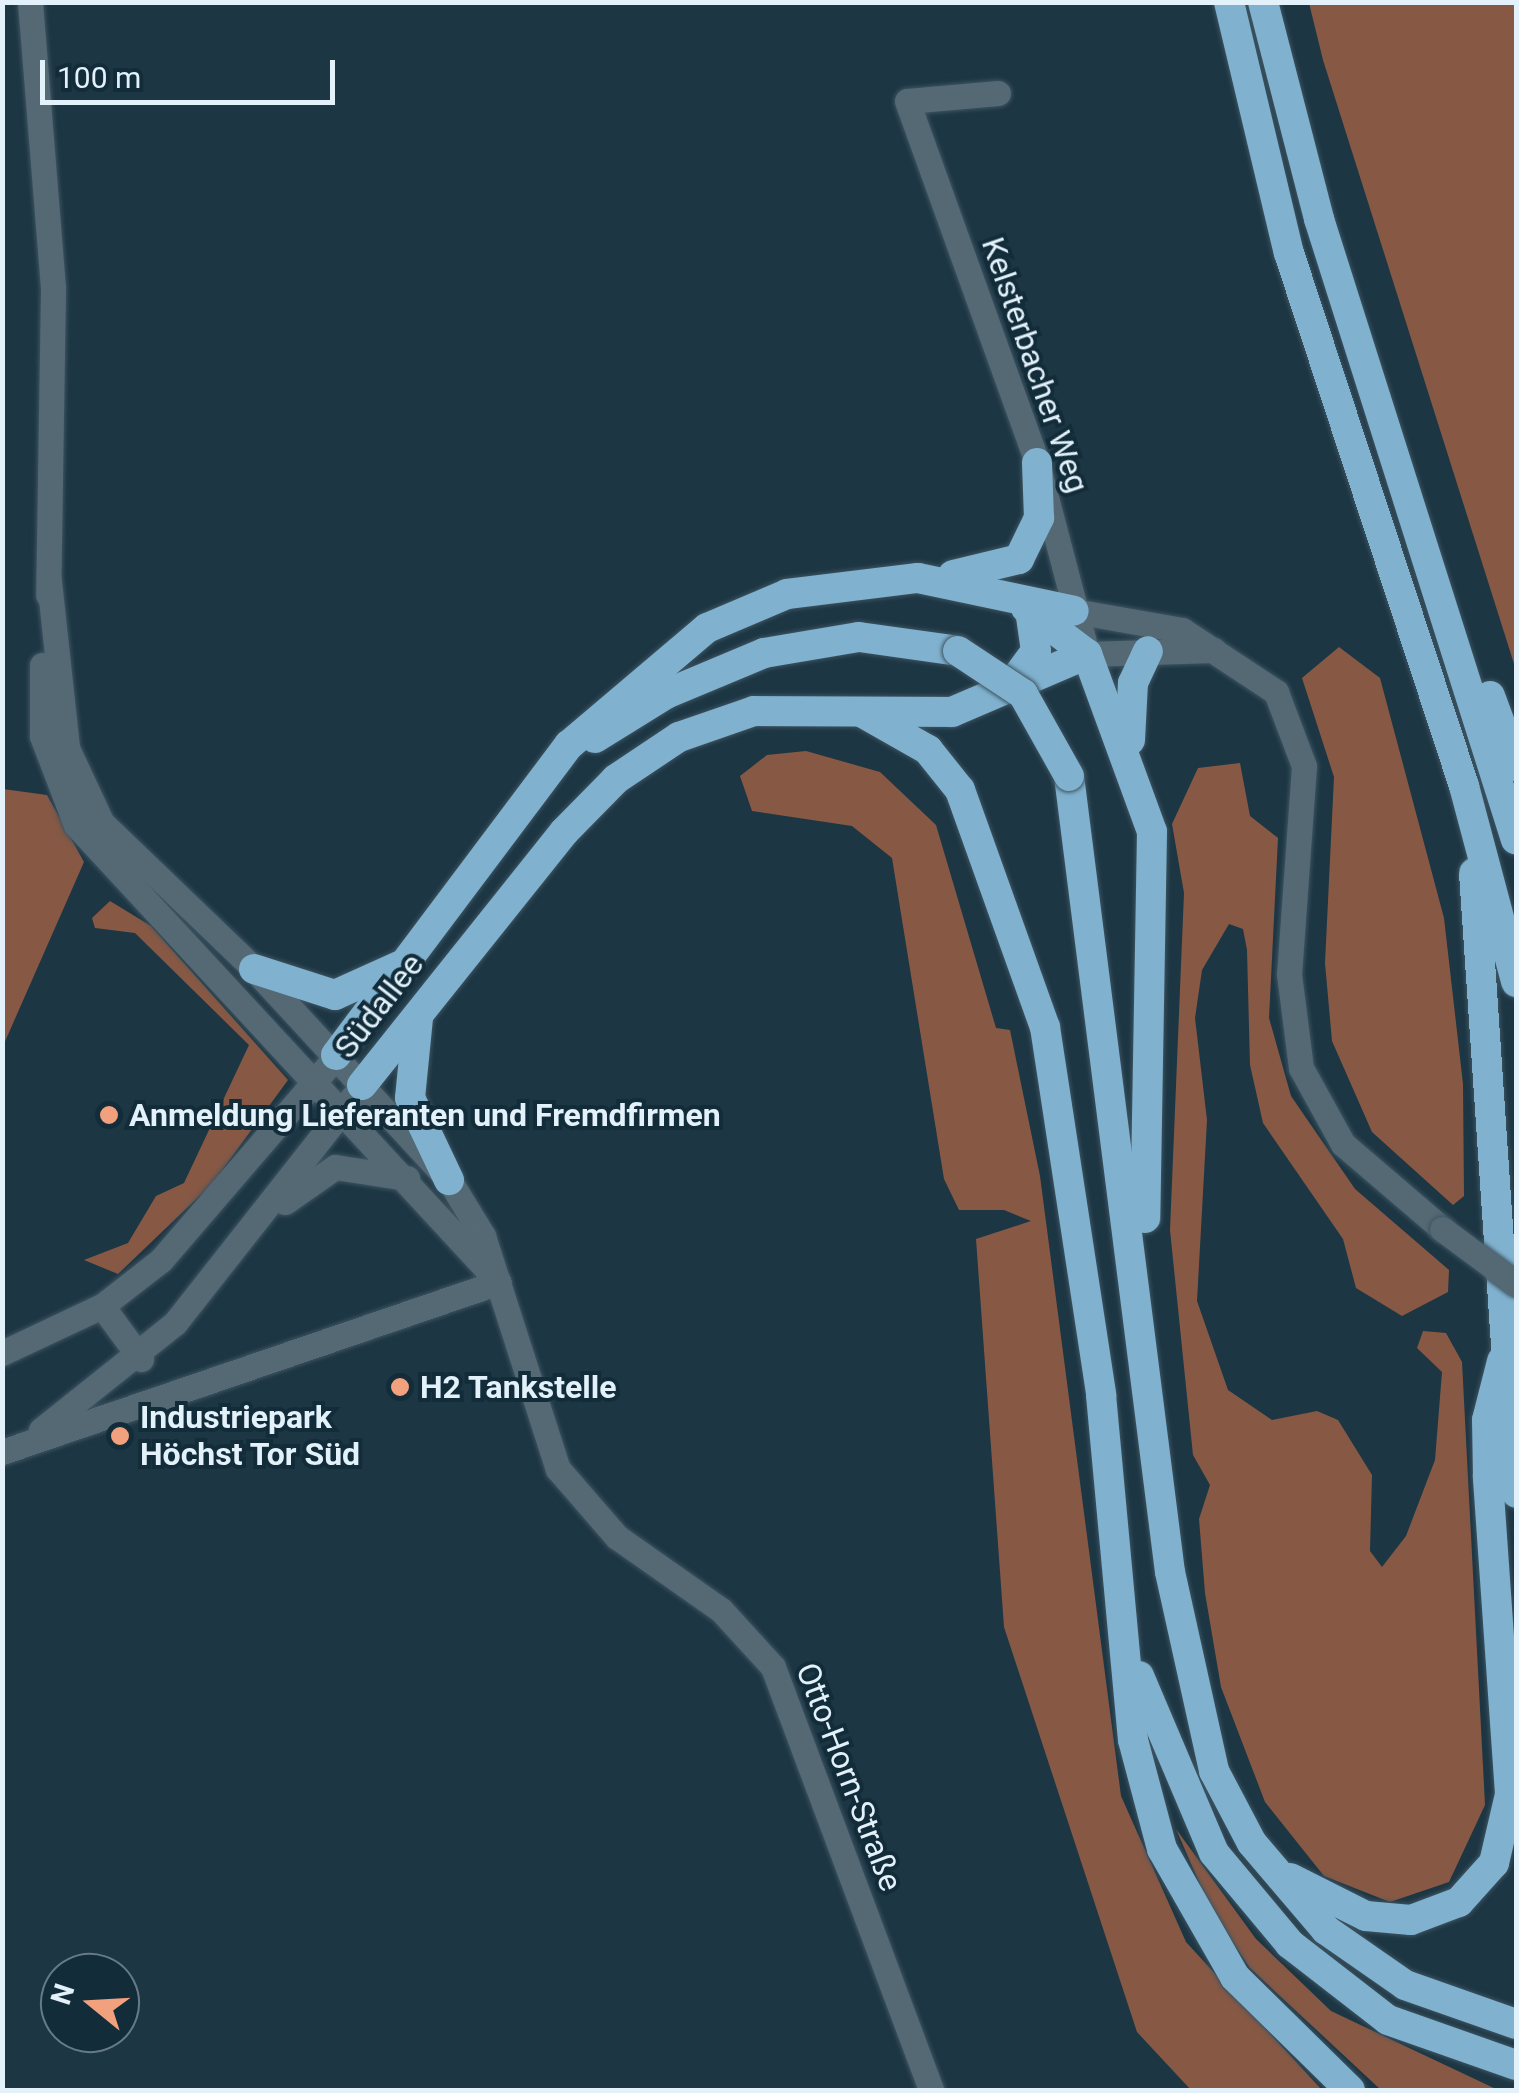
<!DOCTYPE html>
<meta charset="utf-8">
<style>
body{margin:0}
#map{position:relative;width:1519px;height:2093px;overflow:hidden;background:#1d3644;font-family:Roboto,sans-serif}
div>[style]{position:absolute}
[style*='--x']{left:calc(var(--x)*1px);top:calc(var(--y)*1px);width:calc(var(--w)*1px);rotate:calc(var(--a)*1deg)}
.forest>*{inset:0;background:#875945}
.roads{filter:drop-shadow(0 0 2px #3d5461) drop-shadow(0 0 2px #3d5461)}
.minor>*{height:25px;margin:-12.5px;padding:0 12.5px;transform-origin:12.5px;border-radius:12.5px;background:#556975}
.highway>*{height:30px;margin:-15px;padding:0 15px;transform-origin:15px;border-radius:15px;background:#80b2d0}
.bridges{filter:drop-shadow(0 0 2px #3d5461) drop-shadow(0 0 2px #3d5461)}
.minor-bridge>*{height:25px;margin:-12.5px;padding:0 12.5px;transform-origin:12.5px;border-radius:12.5px;background:#556975}
.highway-bridge>*{height:30px;margin:-15px;padding:0 15px;transform-origin:15px;border-radius:15px;background:#80b2d0}
.dots>*{width:28px;height:28px;translate:-50% -50%;box-sizing:border-box;border:5px solid #132c3a;border-radius:50%}
span{translate:-50% -50%;white-space:nowrap;text-align:center;line-height:1.15;-webkit-text-stroke:8px #132c3a;paint-order:stroke}
.street-label{font-size:32px;color:#e2f1fa}
.poi-label{font-size:32px;color:#e2f1fa;font-weight:700}
.left{translate:0 -50%;text-align:left}
.frame{position:absolute;inset:0;border:5px solid #e2f1fa;pointer-events:none}
.north{position:absolute;left:40px;top:1953px;width:100px;height:100px;box-sizing:border-box;background:#132c3a;border:2px solid #667b87;border-radius:50%;rotate:288deg;font-size:28px;font-weight:700;line-height:40px;text-align:center;color:#e2f1fa}
.north::after{content:'';display:block;margin:auto;width:35px;height:45px;background:#f1a17e;clip-path:polygon(50% 0,100% 100%,50% 72%,0 100%)}
.scale{position:absolute;left:40px;top:60px;width:295px;height:45px;box-sizing:border-box;border:5px solid #e2f1fa;border-top:0;padding-left:12px;font-size:30px;line-height:35px;white-space:nowrap;color:#e2f1fa;-webkit-text-stroke:8px #132c3a;paint-order:stroke}
</style>
<div id="map">
<div class="forest">
<div style="clip-path:polygon(1309px 3px,1516px 3px,1516px 670px,1323px 60px)"></div>
<div style="clip-path:polygon(1339px 647px,1380px 678px,1444px 918px,1463px 1084px,1464px 1196px,1453px 1205px,1372px 1132px,1332px 1041px,1325px 963px,1334px 777px,1302px 678px)"></div>
<div style="clip-path:polygon(806px 751px,880px 772px,936px 825px,996px 1028px,1010px 1030px,1040px 1176px,1121px 1796px,1186px 1942px,1322px 2090px,1191px 2090px,1137px 2032px,1004px 1627px,976px 1239px,1031px 1221px,1004px 1210px,959px 1210px,944px 1179px,892px 858px,852px 826px,752px 811px,740px 776px,767px 755px)"></div>
<div style="clip-path:polygon(1240px 763px,1250px 816px,1278px 838px,1269px 1018px,1291px 1096px,1355px 1189px,1449px 1270px,1448px 1292px,1402px 1316px,1356px 1288px,1343px 1239px,1263px 1123px,1250px 1065px,1247px 950px,1243px 929px,1229px 924px,1202px 970px,1195px 1018px,1207px 1120px,1197px 1301px,1228px 1390px,1272px 1420px,1317px 1411px,1338px 1420px,1372px 1475px,1370px 1551px,1382px 1567px,1406px 1536px,1435px 1460px,1442px 1372px,1417px 1348px,1423px 1331px,1446px 1333px,1462px 1362px,1485px 1805px,1449px 1882px,1390px 1902px,1324px 1876px,1265px 1802px,1221px 1687px,1205px 1593px,1199px 1519px,1210px 1485px,1193px 1455px,1170px 1230px,1184px 893px,1172px 824px,1198px 768px)"></div>
<div style="clip-path:polygon(3px 789px,47px 795px,84px 862px,3px 1046px)"></div>
<div style="clip-path:polygon(110px 901px,151px 926px,288px 1080px,212px 1184px,118px 1274px,84px 1260px,128px 1243px,156px 1196px,184px 1183px,249px 1045px,135px 933px,95px 928px,92px 918px)"></div>
<div style="clip-path:polygon(1176px 1829px,1256px 1939px,1331px 2011px,1498px 2090px,1381px 2090px,1250px 1968px,1212px 1912px)"></div>
</div>
<div class="roads">
<div class="minor">
<div style="--x:30;--y:2;--w:288;--a:85.4"></div>
<div style="--x:53;--y:289;--w:306;--a:90.9"></div>
<div style="--x:998;--y:93;--w:91;--a:175"></div>
<div style="--x:907;--y:101;--w:385;--a:70.2"></div>
<div style="--x:1037;--y:463;--w:197;--a:75.3"></div>
<div style="--x:1087;--y:654;--w:127;--a:-1.8"></div>
<div style="--x:49;--y:581;--w:168;--a:83.8"></div>
<div style="--x:67;--y:748;--w:83;--a:65"></div>
<div style="--x:102;--y:823;--w:211;--a:43.8"></div>
<div style="--x:254;--y:969;--w:287;--a:47.3"></div>
<div style="--x:449;--y:1180;--w:66;--a:58.7"></div>
<div style="--x:483;--y:1236;--w:245;--a:72.2"></div>
<div style="--x:558;--y:1469;--w:90;--a:49.1"></div>
<div style="--x:617;--y:1537;--w:127;--a:35.1"></div>
<div style="--x:721;--y:1610;--w:77;--a:47.6"></div>
<div style="--x:773;--y:1667;--w:452;--a:69.5"></div>
<div style="--x:1074;--y:611;--w:110;--a:10"></div>
<div style="--x:1182;--y:630;--w:113;--a:33.4"></div>
<div style="--x:1276;--y:692;--w:79;--a:69.3"></div>
<div style="--x:1304;--y:766;--w:209;--a:94.1"></div>
<div style="--x:1289;--y:974;--w:95;--a:82.7"></div>
<div style="--x:1301;--y:1068;--w:87;--a:61.1"></div>
<div style="--x:1343;--y:1144;--w:130;--a:40.6"></div>
<div style="--x:42;--y:665;--w:71;--a:90"></div>
<div style="--x:42;--y:736;--w:95;--a:69.1"></div>
<div style="--x:76;--y:825;--w:613;--a:47.25"></div>
<div style="--x:285;--y:1202;--w:61;--a:-35"></div>
<div style="--x:335;--y:1167;--w:73;--a:8.7"></div>
<div style="--x:102;--y:1306;--w:66;--a:53.7"></div>
<div style="--x:2;--y:1353;--w:110;--a:-25.2"></div>
<div style="--x:102;--y:1306;--w:75;--a:-37.9"></div>
<div style="--x:161;--y:1260;--w:255;--a:-49.3"></div>
<div style="--x:41;--y:1430;--w:171;--a:-38.6"></div>
<div style="--x:175;--y:1323;--w:288;--a:-51.8"></div>
<div style="--x:2;--y:1452;--w:525;--a:-18.88"></div>
</div>
<div class="highway">
<div style="--x:1229;--y:2;--w:258;--a:76.6"></div>
<div style="--x:1289;--y:253;--w:561;--a:71.82"></div>
<div style="--x:1464;--y:786;--w:203;--a:75.1"></div>
<div style="--x:1263;--y:2;--w:224;--a:75.5"></div>
<div style="--x:1319;--y:219;--w:651;--a:72.4"></div>
<div style="--x:953;--y:575;--w:68;--a:-13.6"></div>
<div style="--x:1019;--y:559;--w:46;--a:-64"></div>
<div style="--x:1039;--y:518;--w:55;--a:-92.1"></div>
<div style="--x:1026;--y:608;--w:76;--a:37"></div>
<div style="--x:1087;--y:654;--w:189;--a:69.9"></div>
<div style="--x:1152;--y:832;--w:386;--a:91"></div>
<div style="--x:1008;--y:689;--w:47;--a:-53.6"></div>
<div style="--x:1036;--y:651;--w:41;--a:-98.3"></div>
<div style="--x:1490;--y:696;--w:75;--a:69.6"></div>
<div style="--x:863;--y:713;--w:75;--a:29.6"></div>
<div style="--x:928;--y:750;--w:51;--a:51.3"></div>
<div style="--x:960;--y:790;--w:252;--a:70.3"></div>
<div style="--x:1045;--y:1027;--w:372;--a:81.3"></div>
<div style="--x:1101;--y:1395;--w:346;--a:84.7"></div>
<div style="--x:1133;--y:1740;--w:113;--a:75.1"></div>
<div style="--x:1162;--y:1849;--w:147;--a:60.3"></div>
<div style="--x:1235;--y:1977;--w:161;--a:44.5"></div>
<div style="--x:595;--y:738;--w:84;--a:-31.8"></div>
<div style="--x:666;--y:694;--w:106;--a:-22.7"></div>
<div style="--x:764;--y:653;--w:96;--a:-9.6"></div>
<div style="--x:859;--y:637;--w:100;--a:8"></div>
<div style="--x:1130;--y:740;--w:57;--a:-87"></div>
<div style="--x:1133;--y:683;--w:35;--a:-65"></div>
<div style="--x:1069;--y:776;--w:802;--a:82.77"></div>
<div style="--x:1170;--y:1572;--w:204;--a:77.5"></div>
<div style="--x:1214;--y:1771;--w:81;--a:62.2"></div>
<div style="--x:1252;--y:1843;--w:114;--a:49.6"></div>
<div style="--x:1326;--y:1930;--w:96;--a:34.8"></div>
<div style="--x:1405;--y:1985;--w:118;--a:19.4"></div>
<div style="--x:1474;--y:873;--w:621;--a:86.12"></div>
<div style="--x:254;--y:969;--w:85;--a:17.8"></div>
<div style="--x:335;--y:995;--w:70;--a:-24.4"></div>
<div style="--x:418;--y:1018;--w:80;--a:95.7"></div>
<div style="--x:410;--y:1098;--w:91;--a:64.6"></div>
<div style="--x:336;--y:1055;--w:388;--a:-53.1"></div>
<div style="--x:569;--y:745;--w:181;--a:-40.3"></div>
<div style="--x:707;--y:628;--w:87;--a:-23"></div>
<div style="--x:787;--y:594;--w:132;--a:-7"></div>
<div style="--x:918;--y:578;--w:159;--a:11.9"></div>
<div style="--x:362;--y:1085;--w:324;--a:-51.4"></div>
<div style="--x:564;--y:832;--w:74;--a:-45.5"></div>
<div style="--x:616;--y:779;--w:76;--a:-33.7"></div>
<div style="--x:679;--y:737;--w:79;--a:-19.1"></div>
<div style="--x:754;--y:711;--w:198;--a:0.3"></div>
<div style="--x:952;--y:712;--w:147;--a:-23.2"></div>
<div style="--x:1139;--y:1676;--w:192;--a:67"></div>
<div style="--x:1214;--y:1853;--w:119;--a:50.1"></div>
<div style="--x:1290;--y:1944;--w:124;--a:37.8"></div>
<div style="--x:1388;--y:2020;--w:136;--a:19.4"></div>
<div style="--x:1290;--y:1878;--w:85;--a:26.6"></div>
<div style="--x:1366;--y:1916;--w:45;--a:5.1"></div>
<div style="--x:1411;--y:1920;--w:51;--a:-20.6"></div>
<div style="--x:1459;--y:1902;--w:52;--a:-48.1"></div>
<div style="--x:1494;--y:1863;--w:71;--a:-76.9"></div>
<div style="--x:1510;--y:1794;--w:319;--a:-94"></div>
<div style="--x:1488;--y:1476;--w:56;--a:-91"></div>
<div style="--x:1487;--y:1420;--w:61;--a:-75.7"></div>
</div>
</div>
<div class="bridges">
<div class="minor-bridge">
<div style="--x:1442;--y:1229;--w:92;--a:36.6"></div>
</div>
<div class="highway-bridge">
<div style="--x:958;--y:651;--w:78;--a:33.5"></div>
<div style="--x:1023;--y:694;--w:94;--a:60.7"></div>
</div>
</div>
<div class="dots">
<div style="left:109px;top:1115px;background:#f1a17e"></div>
<div style="left:400px;top:1387px;background:#f1a17e"></div>
<div style="left:120px;top:1436px;background:#f1a17e"></div>
</div>
<div class="street-label">
<span style="left:1035px;top:365px;rotate:71deg">Kelsterbacher Weg</span>
<span style="left:379px;top:1006px;rotate:-52deg">Südallee</span>
<span style="left:849px;top:1777px;rotate:69deg">Otto-Horn-Straße</span>
</div>
<div class="poi-label">
<span class="left" style="left:129px;top:1115px">Anmeldung Lieferanten und Fremdfirmen</span>
<span class="left" style="left:420px;top:1387px">H2 Tankstelle</span>
<span class="left" style="left:140px;top:1436px">Industriepark<br>Höchst Tor Süd</span>
</div>
<div class="frame"></div>
<div class="north">N</div>
<div class="scale">100 m</div>
</div>
